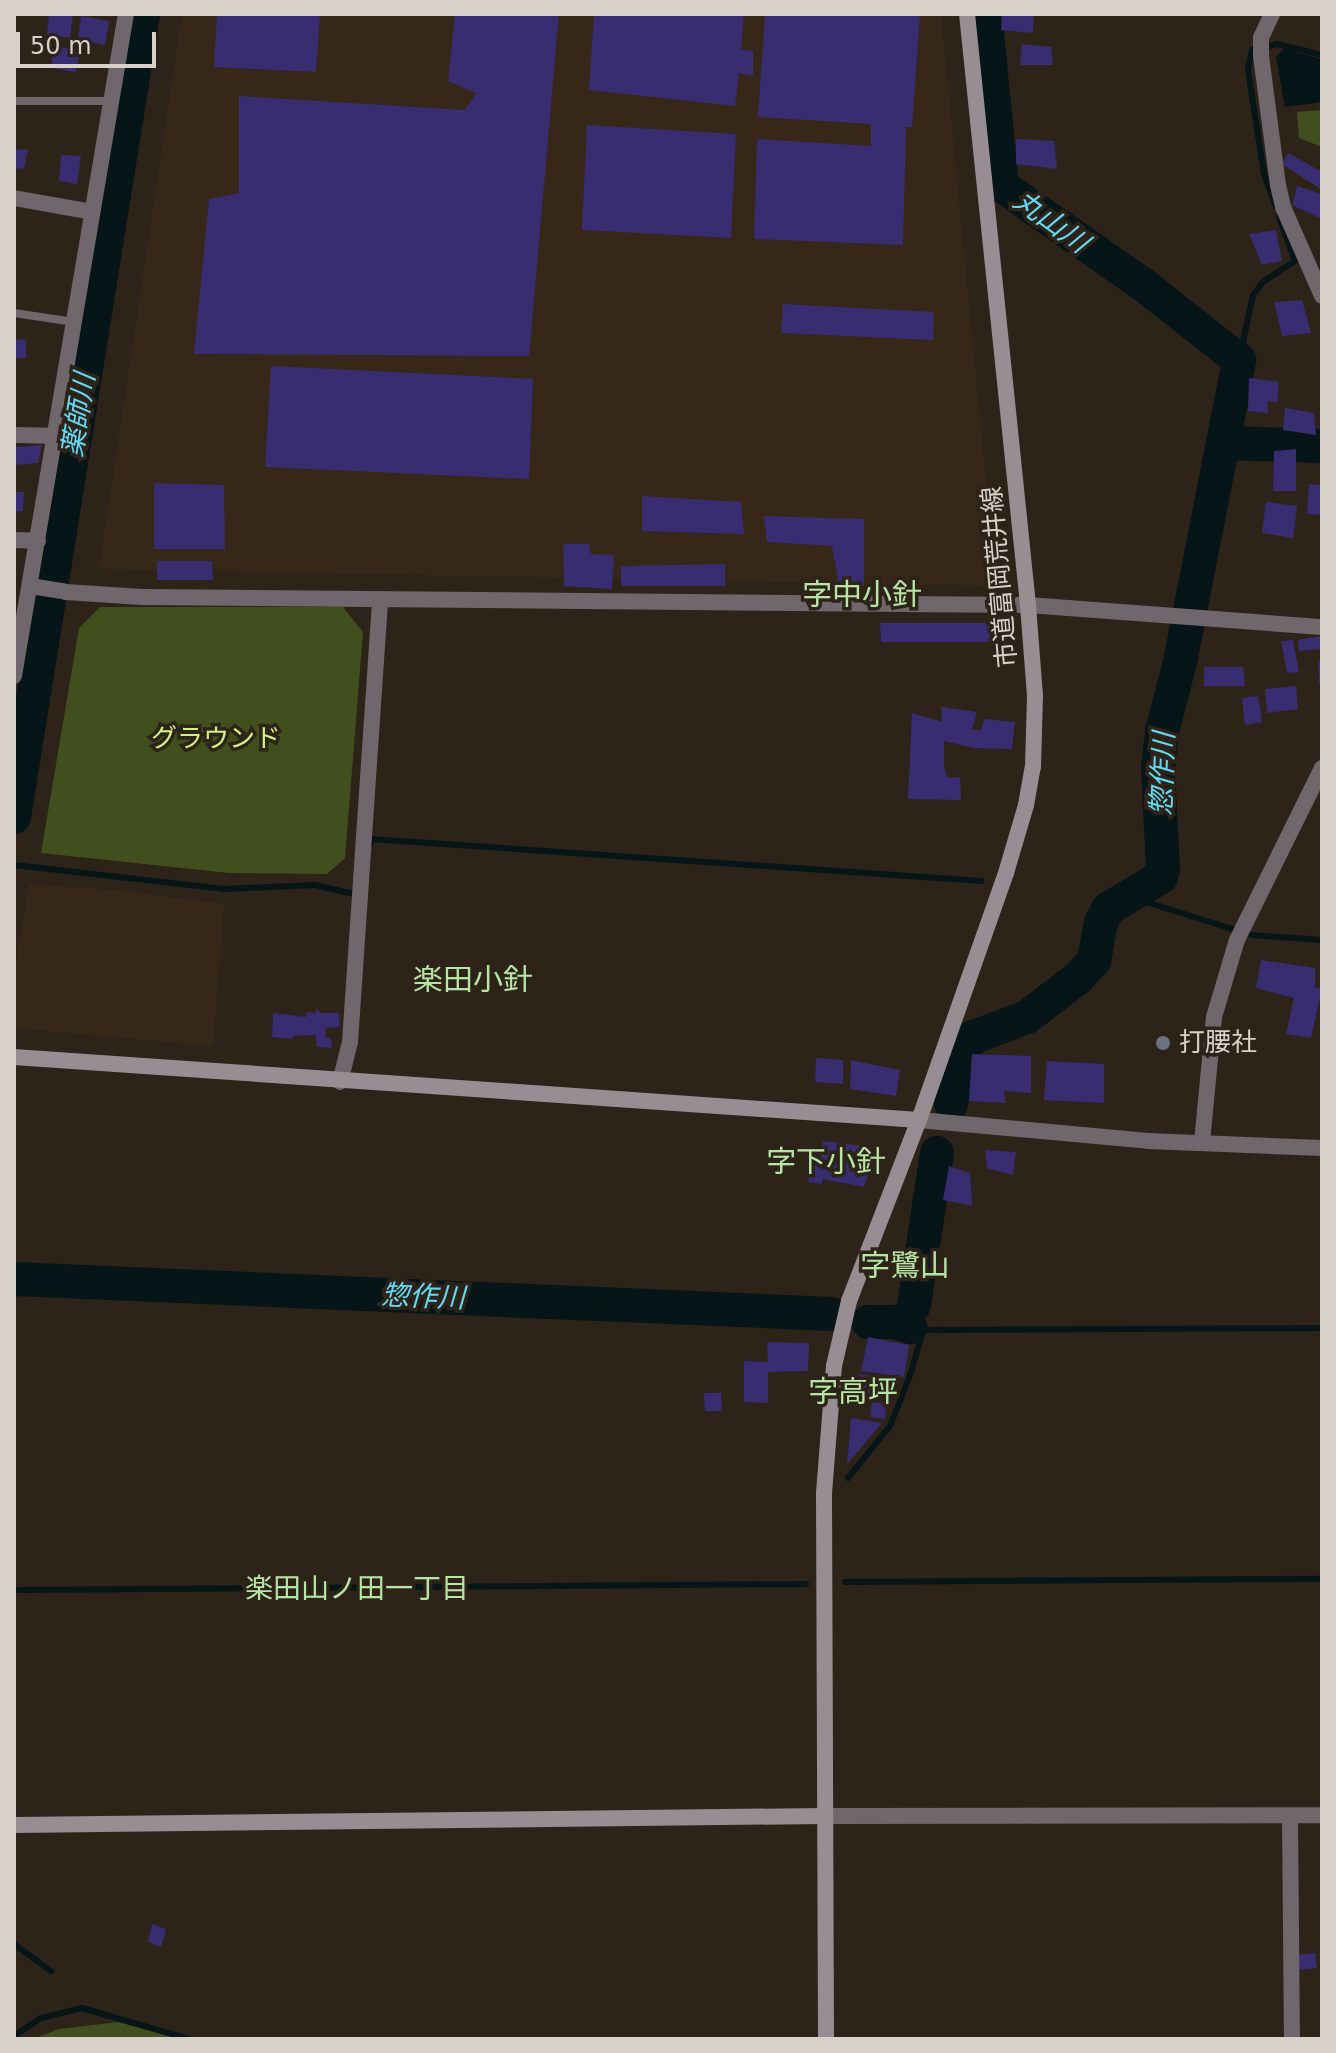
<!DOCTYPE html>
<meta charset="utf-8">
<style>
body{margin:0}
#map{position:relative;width:1336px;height:2053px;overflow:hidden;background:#2d2319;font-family:"DejaVu Sans","Noto Sans JP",sans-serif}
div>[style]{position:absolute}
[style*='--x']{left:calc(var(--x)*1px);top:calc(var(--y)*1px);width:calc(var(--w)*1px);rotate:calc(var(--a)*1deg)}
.built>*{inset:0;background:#362718}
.green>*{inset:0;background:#414f1e}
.water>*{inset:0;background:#061518}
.stream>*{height:6px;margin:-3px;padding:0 3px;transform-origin:3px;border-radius:3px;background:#061518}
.river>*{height:34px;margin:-17px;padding:0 17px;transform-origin:17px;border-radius:17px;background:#061518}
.building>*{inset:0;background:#372d70}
.lane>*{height:8px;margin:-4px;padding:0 4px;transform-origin:4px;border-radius:4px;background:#6f676b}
.street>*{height:16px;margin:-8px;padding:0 8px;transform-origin:8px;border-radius:8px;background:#6f676b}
.secondary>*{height:16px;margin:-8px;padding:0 8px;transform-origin:8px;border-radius:8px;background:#988d92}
.dots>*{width:22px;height:22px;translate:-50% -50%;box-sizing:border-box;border:4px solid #2d2319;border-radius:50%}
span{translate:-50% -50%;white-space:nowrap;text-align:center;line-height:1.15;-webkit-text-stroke:7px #2d2319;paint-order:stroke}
.street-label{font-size:26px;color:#d8d1ca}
.park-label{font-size:26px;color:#d0f082}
.poi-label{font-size:26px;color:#d8d1ca}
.left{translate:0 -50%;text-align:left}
.water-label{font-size:28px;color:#62daf6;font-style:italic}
.neighbourhood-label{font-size:28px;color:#b6e5a4}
.quarter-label{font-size:30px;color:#b6e5a4}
.frame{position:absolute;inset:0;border:16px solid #d8d1ca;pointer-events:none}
.scale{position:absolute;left:16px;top:32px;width:140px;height:36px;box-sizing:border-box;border:4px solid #d8d1ca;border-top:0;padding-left:10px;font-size:24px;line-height:28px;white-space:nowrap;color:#d8d1ca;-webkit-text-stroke:6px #2d2319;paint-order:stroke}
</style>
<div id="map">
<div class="built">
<div style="clip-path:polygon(182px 14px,941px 14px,996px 586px,99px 569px)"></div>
<div style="clip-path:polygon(29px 884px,126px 891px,224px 904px,213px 1046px,14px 1028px,14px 973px)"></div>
</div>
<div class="green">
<div style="clip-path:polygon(1322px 110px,1322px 147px,1299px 138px,1297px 112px)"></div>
<div style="clip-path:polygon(100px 607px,343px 607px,363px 632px,345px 858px,327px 874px,229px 873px,41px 853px,79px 628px)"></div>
<div style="clip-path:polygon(118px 2022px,186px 2039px,33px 2039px,59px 2029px)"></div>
</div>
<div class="water">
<div style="clip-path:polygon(1284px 49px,1322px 59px,1322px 102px,1285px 107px,1276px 57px)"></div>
</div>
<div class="stream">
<div style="--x:1276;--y:207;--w:35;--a:-110"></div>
<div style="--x:1264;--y:174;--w:105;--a:-98.7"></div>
<div style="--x:1248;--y:70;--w:20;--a:-79"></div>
<div style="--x:1252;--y:50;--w:26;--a:-13"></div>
<div style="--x:1277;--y:44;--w:46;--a:13.7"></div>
<div style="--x:1239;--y:360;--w:66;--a:-77.8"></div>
<div style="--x:1253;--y:295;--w:18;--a:-52"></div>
<div style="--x:1264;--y:281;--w:37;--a:-33"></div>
<div style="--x:1295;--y:261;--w:47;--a:-110"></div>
<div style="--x:371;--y:843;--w:4;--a:-90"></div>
<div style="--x:371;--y:839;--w:612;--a:3.93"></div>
<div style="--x:14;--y:865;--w:211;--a:6.5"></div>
<div style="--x:224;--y:889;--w:91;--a:-2.5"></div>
<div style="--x:315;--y:885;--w:44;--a:13.1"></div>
<div style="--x:1146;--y:902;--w:111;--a:17.3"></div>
<div style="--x:1252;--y:935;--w:70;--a:4.1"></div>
<div style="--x:910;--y:1327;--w:13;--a:13"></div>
<div style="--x:923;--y:1330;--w:399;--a:-0.3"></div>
<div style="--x:848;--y:1478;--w:67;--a:-51.1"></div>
<div style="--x:890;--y:1426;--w:57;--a:-68.4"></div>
<div style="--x:911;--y:1373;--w:45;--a:-74.4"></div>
<div style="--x:845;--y:1582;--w:477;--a:-0.4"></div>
<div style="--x:14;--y:1590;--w:792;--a:-0.43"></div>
<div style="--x:14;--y:1944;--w:46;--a:36.1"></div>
<div style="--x:14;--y:2036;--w:32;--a:-34"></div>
<div style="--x:41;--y:2018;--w:42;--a:-13.7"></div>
<div style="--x:82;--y:2008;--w:111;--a:16.2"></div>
</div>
<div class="river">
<div style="--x:1224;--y:443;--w:98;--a:1.8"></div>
<div style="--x:14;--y:817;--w:813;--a:-80.87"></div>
<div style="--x:951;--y:1104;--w:47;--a:-78.9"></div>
<div style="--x:960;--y:1058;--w:23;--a:-61"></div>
<div style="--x:971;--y:1038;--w:60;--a:-20.6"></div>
<div style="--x:1027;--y:1017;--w:64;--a:-37.4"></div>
<div style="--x:1078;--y:978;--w:23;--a:-47"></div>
<div style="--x:1094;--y:961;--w:39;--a:-80"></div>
<div style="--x:1101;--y:923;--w:16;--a:-63"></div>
<div style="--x:1108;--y:909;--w:62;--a:-31.1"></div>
<div style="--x:1161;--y:877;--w:9;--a:-77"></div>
<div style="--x:1163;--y:868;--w:99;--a:-92.9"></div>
<div style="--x:1158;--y:769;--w:37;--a:-84"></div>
<div style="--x:1162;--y:732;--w:72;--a:-75.6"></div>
<div style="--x:1180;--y:662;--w:308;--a:-78.9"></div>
<div style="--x:1239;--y:360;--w:120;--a:-141.8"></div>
<div style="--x:1145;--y:286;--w:174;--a:-145"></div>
<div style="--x:1002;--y:186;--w:173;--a:-95.6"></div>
<div style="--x:14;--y:1279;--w:819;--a:2.45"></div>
<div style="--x:914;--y:1305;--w:154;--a:-81.4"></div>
<div style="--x:868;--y:1322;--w:28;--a:0"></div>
<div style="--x:896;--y:1322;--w:15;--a:20"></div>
</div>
<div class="building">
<div style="clip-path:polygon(49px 14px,73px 14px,70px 38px,47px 34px)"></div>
<div style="clip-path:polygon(217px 14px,320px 14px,316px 72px,214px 67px)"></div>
<div style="clip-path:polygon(455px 14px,559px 14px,529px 356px,194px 354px,209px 199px,239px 193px,239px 96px,465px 110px,476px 93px,448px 81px)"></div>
<div style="clip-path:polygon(594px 14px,744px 14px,741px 49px,753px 51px,753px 76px,739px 73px,735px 106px,589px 90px)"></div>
<div style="clip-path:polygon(765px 14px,920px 14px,912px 127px,906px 127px,903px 245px,754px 239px,757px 139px,871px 146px,871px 124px,758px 117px)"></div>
<div style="clip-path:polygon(1002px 14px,1034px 14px,1033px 33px,1001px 30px)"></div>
<div style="clip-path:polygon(81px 16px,109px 21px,105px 45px,78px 40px)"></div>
<div style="clip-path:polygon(1022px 44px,1051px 47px,1053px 65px,1020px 65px)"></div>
<div style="clip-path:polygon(54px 46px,80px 50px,76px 72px,51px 68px)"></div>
<div style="clip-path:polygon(587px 125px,736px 134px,731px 238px,582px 230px)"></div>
<div style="clip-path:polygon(1016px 139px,1054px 141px,1057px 169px,1016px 164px)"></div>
<div style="clip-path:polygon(14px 149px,28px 150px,24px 169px,14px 168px)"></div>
<div style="clip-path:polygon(1288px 153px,1322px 172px,1322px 190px,1282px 164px)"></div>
<div style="clip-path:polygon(61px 155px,81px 156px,77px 184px,59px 181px)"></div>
<div style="clip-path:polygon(1297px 186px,1322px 194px,1322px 219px,1292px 205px)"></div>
<div style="clip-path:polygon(1276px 230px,1282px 261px,1262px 265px,1249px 234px)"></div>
<div style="clip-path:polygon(1302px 300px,1311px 333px,1282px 336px,1274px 302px)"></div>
<div style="clip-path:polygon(783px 304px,934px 312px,933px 340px,781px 333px)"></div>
<div style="clip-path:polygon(14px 339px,26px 340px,26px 358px,14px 358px)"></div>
<div style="clip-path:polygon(271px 366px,533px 379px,529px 479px,265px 467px)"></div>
<div style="clip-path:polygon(1249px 378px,1279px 382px,1277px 402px,1267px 401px,1268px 413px,1248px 411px)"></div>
<div style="clip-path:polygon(1285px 408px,1314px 413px,1316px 435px,1283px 430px)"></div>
<div style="clip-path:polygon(42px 445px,38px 463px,14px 465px,14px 447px)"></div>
<div style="clip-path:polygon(1296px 449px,1296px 491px,1273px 491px,1274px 451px)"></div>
<div style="clip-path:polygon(154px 483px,224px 485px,225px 549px,154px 549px)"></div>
<div style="clip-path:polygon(1309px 484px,1322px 485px,1322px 515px,1307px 514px)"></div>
<div style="clip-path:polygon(14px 492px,24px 492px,23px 511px,14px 512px)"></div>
<div style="clip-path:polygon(642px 496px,741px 502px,744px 534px,642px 531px)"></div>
<div style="clip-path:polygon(1266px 502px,1297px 506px,1293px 538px,1262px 533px)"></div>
<div style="clip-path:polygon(764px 516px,864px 519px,864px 586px,839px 585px,832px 546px,767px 542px)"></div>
<div style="clip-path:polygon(563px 544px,589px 544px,591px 554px,614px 555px,612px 589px,564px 586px)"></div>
<div style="clip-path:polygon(157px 561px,212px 561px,213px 580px,157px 580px)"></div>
<div style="clip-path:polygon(725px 564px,725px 586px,621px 586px,621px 566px)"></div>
<div style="clip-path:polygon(880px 623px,997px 623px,998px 642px,881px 642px)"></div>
<div style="clip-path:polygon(1322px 636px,1322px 649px,1299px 651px,1298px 640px)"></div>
<div style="clip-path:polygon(1293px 640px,1299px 672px,1287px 673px,1281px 641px)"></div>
<div style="clip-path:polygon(1318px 661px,1322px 661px,1322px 683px,1319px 683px)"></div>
<div style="clip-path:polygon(1204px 667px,1243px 667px,1245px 686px,1204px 686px)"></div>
<div style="clip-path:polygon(1296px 686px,1298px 709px,1267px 713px,1265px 689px)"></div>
<div style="clip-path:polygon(1258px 696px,1262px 722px,1245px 725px,1242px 698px)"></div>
<div style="clip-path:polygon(941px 707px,977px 712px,972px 730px,981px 730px,984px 719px,1015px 722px,1012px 749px,974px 748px,944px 741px,944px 767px,948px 778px,960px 777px,961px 800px,908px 799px,912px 713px,942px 722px)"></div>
<div style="clip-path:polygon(1261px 960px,1315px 968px,1315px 987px,1322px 989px,1311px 1038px,1286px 1034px,1294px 998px,1256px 988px)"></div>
<div style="clip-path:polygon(316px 1008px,321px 1013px,339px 1013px,340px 1027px,326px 1028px,325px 1037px,331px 1038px,332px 1048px,317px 1047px,316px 1035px,293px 1036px,293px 1039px,272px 1037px,273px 1013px,306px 1017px,306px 1012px,316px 1013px)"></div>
<div style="clip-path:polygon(972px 1054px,1031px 1056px,1031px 1093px,1004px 1091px,1006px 1103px,969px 1101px)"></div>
<div style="clip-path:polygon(816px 1058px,843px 1060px,843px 1084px,815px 1082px)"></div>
<div style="clip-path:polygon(851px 1060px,900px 1070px,896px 1096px,850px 1089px)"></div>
<div style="clip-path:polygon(1047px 1061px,1104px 1064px,1104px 1103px,1044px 1100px)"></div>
<div style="clip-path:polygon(823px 1141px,871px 1147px,868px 1160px,872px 1163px,864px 1187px,823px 1179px,822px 1184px,808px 1182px,811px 1158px,821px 1158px)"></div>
<div style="clip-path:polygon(985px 1150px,1016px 1152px,1013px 1175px,987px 1168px)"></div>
<div style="clip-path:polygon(949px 1166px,970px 1173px,972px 1206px,943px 1200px)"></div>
<div style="clip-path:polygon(868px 1337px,909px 1345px,904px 1377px,861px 1371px)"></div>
<div style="clip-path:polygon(767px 1342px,809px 1343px,808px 1371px,768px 1372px,768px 1403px,744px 1402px,744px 1361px,768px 1362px)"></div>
<div style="clip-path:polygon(859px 1374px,884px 1378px,881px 1396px,856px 1392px)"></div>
<div style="clip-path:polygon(704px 1393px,721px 1393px,722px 1411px,705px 1411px)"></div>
<div style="clip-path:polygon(872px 1402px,886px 1404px,885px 1419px,870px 1417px)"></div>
<div style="clip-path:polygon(851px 1418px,882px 1423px,847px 1464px)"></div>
<div style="clip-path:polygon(152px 1924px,166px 1929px,161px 1947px,148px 1942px)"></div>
<div style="clip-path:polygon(1315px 1953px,1317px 1968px,1298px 1970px,1296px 1955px)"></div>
</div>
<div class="lane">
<div style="--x:14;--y:101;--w:97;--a:0"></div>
<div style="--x:14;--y:313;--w:61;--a:8.5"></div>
</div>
<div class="street">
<div style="--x:1272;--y:14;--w:26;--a:115"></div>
<div style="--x:1261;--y:38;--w:18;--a:90"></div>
<div style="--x:1261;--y:56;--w:130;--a:82.5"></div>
<div style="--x:1278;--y:185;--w:23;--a:77"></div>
<div style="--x:1283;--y:207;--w:97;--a:66.3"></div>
<div style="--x:14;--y:198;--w:79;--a:10.2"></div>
<div style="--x:14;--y:435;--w:39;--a:1"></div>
<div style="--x:14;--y:540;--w:24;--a:2"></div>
<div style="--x:30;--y:586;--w:36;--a:9"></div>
<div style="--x:66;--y:592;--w:76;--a:3.8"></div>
<div style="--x:142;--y:597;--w:886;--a:0.52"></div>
<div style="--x:1028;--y:605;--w:295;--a:4.3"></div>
<div style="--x:14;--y:676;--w:671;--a:-80.4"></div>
<div style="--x:340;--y:1082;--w:41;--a:-76"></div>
<div style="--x:350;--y:1042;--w:444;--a:-86.1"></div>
<div style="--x:919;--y:1120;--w:230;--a:5.2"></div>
<div style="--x:1148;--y:1141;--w:174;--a:2.3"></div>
<div style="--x:1202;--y:1142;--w:126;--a:-84.5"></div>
<div style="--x:1214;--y:1017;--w:80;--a:-73.4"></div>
<div style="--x:1237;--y:940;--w:192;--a:-63.7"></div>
<div style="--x:825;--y:1816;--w:497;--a:-0.1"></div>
<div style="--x:1290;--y:1817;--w:222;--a:89.5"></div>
</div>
<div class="secondary">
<div style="--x:14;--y:1057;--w:907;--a:3.98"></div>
<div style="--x:14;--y:1825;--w:811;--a:-0.64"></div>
<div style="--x:826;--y:2039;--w:546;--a:-90.21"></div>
<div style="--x:824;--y:1493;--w:127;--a:-85.5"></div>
<div style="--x:834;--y:1366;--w:67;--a:-77"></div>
<div style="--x:849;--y:1301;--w:194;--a:-68.9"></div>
<div style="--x:919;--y:1120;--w:262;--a:-70.6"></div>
<div style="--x:1006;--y:873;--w:71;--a:-73.6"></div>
<div style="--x:1026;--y:805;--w:39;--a:-80"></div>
<div style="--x:1033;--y:767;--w:71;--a:-88.4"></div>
<div style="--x:1035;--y:696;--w:91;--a:-94.4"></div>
<div style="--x:1028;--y:605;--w:594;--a:-95.89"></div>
</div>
<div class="dots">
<div style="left:1163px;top:1043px;background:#6b7280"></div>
</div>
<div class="street-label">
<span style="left:1000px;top:577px;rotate:-95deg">市道富岡荒井線</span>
</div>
<div class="park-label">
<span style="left:216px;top:739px">グラウンド</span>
</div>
<div class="poi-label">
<span class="left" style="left:1179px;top:1043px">打腰社</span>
</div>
<div class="water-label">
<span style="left:1051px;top:222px;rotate:36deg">丸山川</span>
<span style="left:79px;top:415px;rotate:-81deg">薬師川</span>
<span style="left:1163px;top:774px;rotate:-88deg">惣作川</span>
<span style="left:423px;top:1297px;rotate:2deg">惣作川</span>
</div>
<div class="neighbourhood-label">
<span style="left:357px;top:1589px">楽田山ノ田一丁目</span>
</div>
<div class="quarter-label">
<span style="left:862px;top:595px">字中小針</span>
<span style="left:473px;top:980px">楽田小針</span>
<span style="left:826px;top:1162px">字下小針</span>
<span style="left:905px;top:1266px">字鷺山</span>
<span style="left:853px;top:1392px">字高坪</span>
</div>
<div class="frame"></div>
<div class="scale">50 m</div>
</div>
